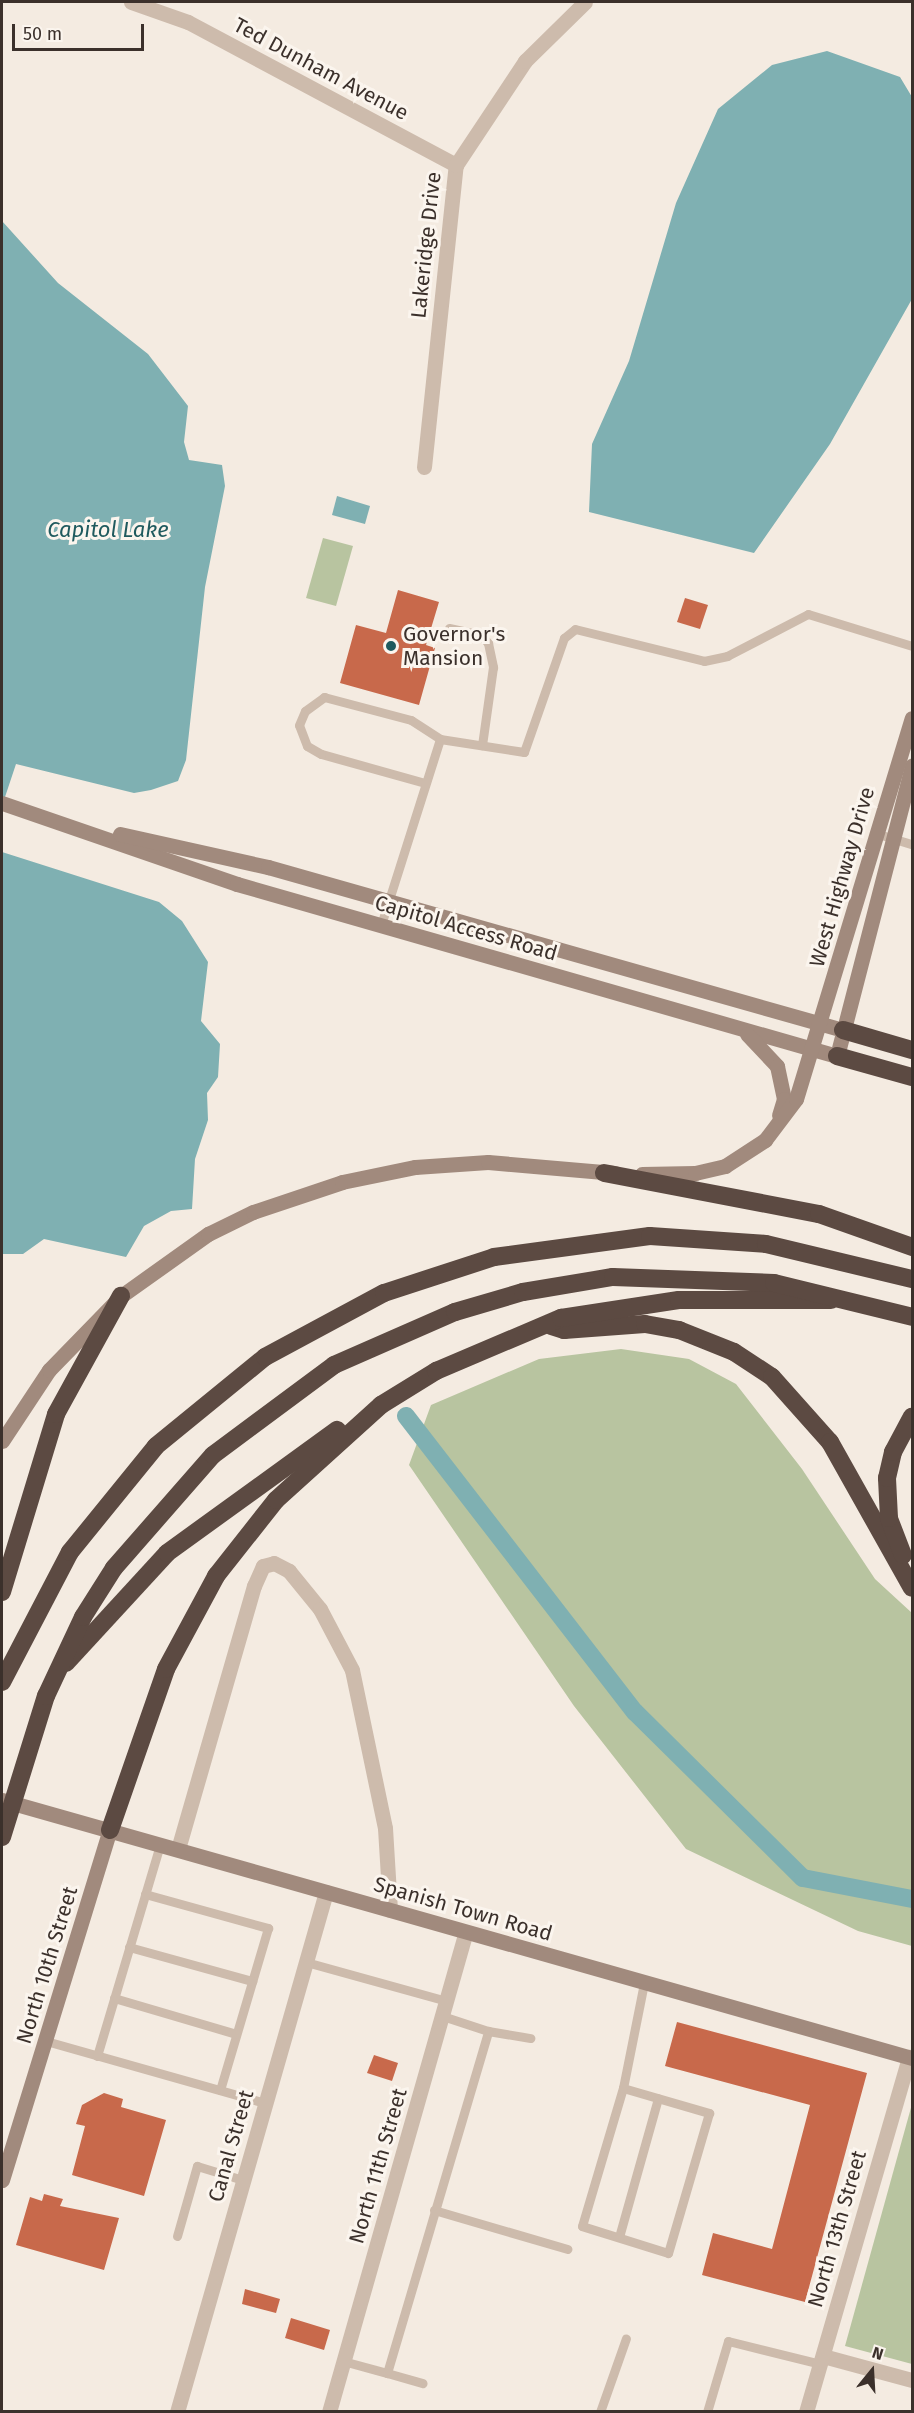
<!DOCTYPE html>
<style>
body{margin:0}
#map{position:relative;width:914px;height:2413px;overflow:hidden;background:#f4ebe1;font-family:"Fira Sans",sans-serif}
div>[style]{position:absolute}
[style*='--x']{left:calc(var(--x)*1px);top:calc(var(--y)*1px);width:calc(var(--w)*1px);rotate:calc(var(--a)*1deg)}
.green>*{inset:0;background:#b8c4a0}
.water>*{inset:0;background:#7fb0b2}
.canal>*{height:18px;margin:-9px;padding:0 9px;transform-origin:9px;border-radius:9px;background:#7fb0b2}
.building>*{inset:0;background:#c8694b}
.lane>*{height:9px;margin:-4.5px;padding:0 4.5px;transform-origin:4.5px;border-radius:4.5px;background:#cdbbac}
.street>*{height:15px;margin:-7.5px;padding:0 7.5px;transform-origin:7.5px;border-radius:7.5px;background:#cdbbac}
.secondary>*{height:15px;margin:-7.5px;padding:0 7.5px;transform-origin:7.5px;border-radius:7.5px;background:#a18a7d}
.highway>*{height:18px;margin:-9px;padding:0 9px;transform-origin:9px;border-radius:9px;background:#5c4a42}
.dots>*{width:16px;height:16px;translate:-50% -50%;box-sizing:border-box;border:3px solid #fbf5ee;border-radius:50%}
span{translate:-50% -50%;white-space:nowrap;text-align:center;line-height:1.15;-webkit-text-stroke:6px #fbf5ee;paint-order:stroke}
.street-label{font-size:21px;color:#3b302b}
.poi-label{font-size:21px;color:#3b302b}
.left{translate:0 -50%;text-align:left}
.water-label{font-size:22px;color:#1f5a5e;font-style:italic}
.frame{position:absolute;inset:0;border:3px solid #3b302b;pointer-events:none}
.north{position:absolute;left:842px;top:2341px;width:60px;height:60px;-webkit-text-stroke:4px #fbf5ee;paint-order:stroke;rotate:18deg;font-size:16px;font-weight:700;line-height:24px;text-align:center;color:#3b302b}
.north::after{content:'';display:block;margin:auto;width:21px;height:27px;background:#3b302b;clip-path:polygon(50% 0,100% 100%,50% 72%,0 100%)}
.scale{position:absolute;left:12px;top:24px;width:132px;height:27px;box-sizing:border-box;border:3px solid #3b302b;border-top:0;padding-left:8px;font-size:18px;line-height:21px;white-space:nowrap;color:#3b302b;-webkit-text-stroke:4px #fbf5ee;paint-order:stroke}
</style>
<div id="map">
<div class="green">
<div style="clip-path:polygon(323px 538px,353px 546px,336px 606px,306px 598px)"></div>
<div style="clip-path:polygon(621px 1349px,689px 1359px,736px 1384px,802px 1469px,875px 1579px,912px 1613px,912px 1946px,858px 1931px,686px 1849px,574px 1706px,409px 1465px,431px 1405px,539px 1359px)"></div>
<div style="clip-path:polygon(912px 2104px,912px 2364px,845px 2346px)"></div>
</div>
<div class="water">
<div style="clip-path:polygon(827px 51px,900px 77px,912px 97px,912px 299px,830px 444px,754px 553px,589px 512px,592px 444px,629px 361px,676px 203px,718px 109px,772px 65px)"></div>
<div style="clip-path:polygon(2px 221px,58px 283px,148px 354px,188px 406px,184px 442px,189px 460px,222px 465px,225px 486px,205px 587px,186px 760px,178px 781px,151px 790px,134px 793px,16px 764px,2px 806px)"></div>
<div style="clip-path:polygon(337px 496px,370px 506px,365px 524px,332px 515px)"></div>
<div style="clip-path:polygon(2px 852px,159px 902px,182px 921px,208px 962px,201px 1021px,220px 1044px,218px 1077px,207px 1093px,208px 1120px,195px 1159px,192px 1209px,171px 1211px,144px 1226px,126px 1257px,44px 1239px,23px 1254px,2px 1254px)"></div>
</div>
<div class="canal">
<div style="--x:406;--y:1416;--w:374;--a:52.3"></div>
<div style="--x:635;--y:1712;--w:236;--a:44.7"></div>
<div style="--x:803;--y:1878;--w:111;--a:10.9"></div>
</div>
<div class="building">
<div style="clip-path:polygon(398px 590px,439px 602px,426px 645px,435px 648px,419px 705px,340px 683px,356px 625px,386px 633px)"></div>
<div style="clip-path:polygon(685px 598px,708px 605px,700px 629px,677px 622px)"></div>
<div style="clip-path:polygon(677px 2022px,867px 2073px,805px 2302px,702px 2275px,713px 2233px,772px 2249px,810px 2105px,665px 2066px)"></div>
<div style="clip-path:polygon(374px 2055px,398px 2063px,392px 2081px,367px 2073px)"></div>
<div style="clip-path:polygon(104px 2093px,123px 2099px,121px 2107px,166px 2120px,144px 2196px,72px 2175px,85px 2126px,76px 2124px,82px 2105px)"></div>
<div style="clip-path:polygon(44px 2194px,63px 2199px,60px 2206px,119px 2218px,104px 2270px,16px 2245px,30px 2197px,42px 2201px)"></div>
<div style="clip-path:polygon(245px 2289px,280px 2299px,276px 2313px,242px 2304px)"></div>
<div style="clip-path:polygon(291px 2318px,330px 2330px,324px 2350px,285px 2338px)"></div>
</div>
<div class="lane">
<div style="--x:449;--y:628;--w:33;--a:12"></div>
<div style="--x:481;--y:635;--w:11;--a:49"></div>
<div style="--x:488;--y:643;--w:25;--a:78"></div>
<div style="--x:493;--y:667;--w:79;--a:98"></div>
<div style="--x:425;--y:783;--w:108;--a:-164.4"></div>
<div style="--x:321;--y:754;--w:16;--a:-150"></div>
<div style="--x:307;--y:746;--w:22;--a:-111"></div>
<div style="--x:299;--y:725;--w:15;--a:-67"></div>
<div style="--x:305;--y:711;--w:24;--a:-36"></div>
<div style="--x:324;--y:697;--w:90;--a:14.8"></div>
<div style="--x:411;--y:720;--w:35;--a:33"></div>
<div style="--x:875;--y:833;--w:39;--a:17"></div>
<div style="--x:381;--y:925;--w:195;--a:-72.4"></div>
<div style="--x:440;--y:739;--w:85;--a:8.8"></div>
<div style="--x:524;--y:752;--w:121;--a:-70.7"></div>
<div style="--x:564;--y:638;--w:14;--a:-39"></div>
<div style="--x:575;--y:629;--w:133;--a:13.9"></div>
<div style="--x:704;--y:661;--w:24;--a:-12"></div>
<div style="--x:727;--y:656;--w:91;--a:-27.4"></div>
<div style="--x:808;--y:614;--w:109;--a:17.1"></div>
<div style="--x:145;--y:1894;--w:128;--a:15.5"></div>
<div style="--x:268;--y:1928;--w:169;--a:106.5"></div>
<div style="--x:129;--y:1947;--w:128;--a:15.5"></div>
<div style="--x:306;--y:1962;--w:146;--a:15.5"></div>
<div style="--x:114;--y:1998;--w:127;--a:16.4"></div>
<div style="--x:488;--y:2031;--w:43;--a:9.5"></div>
<div style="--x:46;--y:2041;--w:228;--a:15.8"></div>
<div style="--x:97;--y:2056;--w:221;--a:-73.4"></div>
<div style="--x:623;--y:2088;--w:90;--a:16.2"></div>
<div style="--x:709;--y:2113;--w:146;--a:106.3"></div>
<div style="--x:668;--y:2253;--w:90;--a:-162.6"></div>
<div style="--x:582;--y:2226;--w:144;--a:-73.5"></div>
<div style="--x:623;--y:2088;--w:107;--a:-78.7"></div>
<div style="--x:434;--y:2210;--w:139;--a:16.3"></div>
<div style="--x:177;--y:2236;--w:73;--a:-74.1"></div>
<div style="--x:197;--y:2166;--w:48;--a:16.9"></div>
<div style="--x:619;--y:2237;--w:144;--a:-74.3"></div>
<div style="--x:343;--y:2361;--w:46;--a:15.3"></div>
<div style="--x:387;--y:2373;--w:357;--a:-73.5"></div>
<div style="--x:488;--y:2031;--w:48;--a:-161.9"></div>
<div style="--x:387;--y:2373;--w:37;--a:16"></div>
<div style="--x:600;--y:2412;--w:78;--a:-70.6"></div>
<div style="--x:707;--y:2412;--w:74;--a:-73.5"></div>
<div style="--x:728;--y:2341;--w:95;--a:14"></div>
</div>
<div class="street">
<div style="--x:131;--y:2;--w:60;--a:19.3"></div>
<div style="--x:188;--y:22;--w:304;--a:28.1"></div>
<div style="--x:424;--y:467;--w:304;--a:-84"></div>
<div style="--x:456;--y:165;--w:125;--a:-56.4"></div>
<div style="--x:525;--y:61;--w:84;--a:-44.5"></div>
<div style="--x:178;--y:1849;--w:274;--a:-73.9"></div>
<div style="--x:254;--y:1586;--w:22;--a:-66"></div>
<div style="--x:263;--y:1566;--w:11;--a:-15"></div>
<div style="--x:274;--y:1563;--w:17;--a:28"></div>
<div style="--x:289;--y:1571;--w:49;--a:50.8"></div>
<div style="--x:320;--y:1609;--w:69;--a:62.3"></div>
<div style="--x:352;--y:1670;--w:161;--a:78.2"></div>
<div style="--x:385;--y:1828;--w:82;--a:86.5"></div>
<div style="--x:823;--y:2356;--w:92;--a:15.1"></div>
<div style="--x:177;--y:2412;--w:541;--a:-74.01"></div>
<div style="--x:329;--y:2412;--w:499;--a:-74.1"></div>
<div style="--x:806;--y:2412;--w:370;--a:-73.8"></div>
</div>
<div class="secondary">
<div style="--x:2;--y:803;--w:249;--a:19"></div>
<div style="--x:237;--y:884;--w:624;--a:16"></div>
<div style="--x:837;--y:1056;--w:300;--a:-75.5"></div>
<div style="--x:120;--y:834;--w:152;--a:12.6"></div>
<div style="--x:268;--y:867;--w:598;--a:15.83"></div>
<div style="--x:747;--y:1034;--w:44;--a:46.8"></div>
<div style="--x:777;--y:1066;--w:34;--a:78"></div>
<div style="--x:784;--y:1099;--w:17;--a:107"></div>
<div style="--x:642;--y:1174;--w:53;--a:-1.1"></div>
<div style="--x:695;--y:1173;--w:31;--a:-13"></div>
<div style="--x:725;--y:1166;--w:48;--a:-33"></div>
<div style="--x:765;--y:1140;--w:51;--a:-52.9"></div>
<div style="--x:796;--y:1099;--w:398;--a:-73.1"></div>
<div style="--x:2;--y:1441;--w:85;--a:-56.5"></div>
<div style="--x:49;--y:1370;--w:103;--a:-45.8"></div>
<div style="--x:121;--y:1296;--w:107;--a:-35.5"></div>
<div style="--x:208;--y:1234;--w:50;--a:-26.1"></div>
<div style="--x:253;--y:1212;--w:94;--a:-18.6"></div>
<div style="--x:342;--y:1182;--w:75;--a:-11.6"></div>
<div style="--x:415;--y:1167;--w:73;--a:-3.9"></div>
<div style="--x:488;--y:1162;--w:127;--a:5"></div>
<div style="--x:2;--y:1800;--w:946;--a:15.83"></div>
<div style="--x:2;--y:2180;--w:366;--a:-72.9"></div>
</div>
<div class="highway">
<div style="--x:843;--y:1030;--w:72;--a:16.2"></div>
<div style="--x:837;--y:1056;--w:78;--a:15.6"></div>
<div style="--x:604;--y:1173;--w:219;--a:10.8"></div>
<div style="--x:819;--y:1214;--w:99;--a:19.5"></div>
<div style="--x:551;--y:1326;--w:14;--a:17"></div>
<div style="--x:564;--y:1330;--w:81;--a:-4.2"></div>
<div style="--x:645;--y:1324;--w:35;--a:10"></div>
<div style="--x:679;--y:1330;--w:59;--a:21.8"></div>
<div style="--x:734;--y:1352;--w:45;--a:33.3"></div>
<div style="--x:772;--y:1377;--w:87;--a:48.3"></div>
<div style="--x:830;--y:1442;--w:167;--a:60.7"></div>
<div style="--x:903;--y:1555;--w:40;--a:-111"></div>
<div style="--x:889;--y:1518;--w:40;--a:-92.9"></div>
<div style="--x:887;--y:1478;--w:27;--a:-77"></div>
<div style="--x:893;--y:1452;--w:40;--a:-62"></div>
<div style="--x:2;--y:1592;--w:186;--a:-73.1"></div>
<div style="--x:56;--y:1414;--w:135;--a:-61.2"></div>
<div style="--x:66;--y:1663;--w:149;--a:-47.4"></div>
<div style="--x:167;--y:1553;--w:210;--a:-35.9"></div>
<div style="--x:2;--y:1682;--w:147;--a:-62.4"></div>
<div style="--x:70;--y:1552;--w:136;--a:-50.9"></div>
<div style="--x:156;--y:1446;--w:141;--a:-39.2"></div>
<div style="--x:265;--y:1357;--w:135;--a:-28.3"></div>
<div style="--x:384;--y:1293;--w:116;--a:-18.1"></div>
<div style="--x:494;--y:1257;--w:157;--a:-7.7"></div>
<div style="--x:650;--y:1236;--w:116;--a:3.9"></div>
<div style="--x:766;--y:1244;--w:150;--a:13.5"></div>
<div style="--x:110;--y:1830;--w:170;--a:-70.8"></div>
<div style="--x:166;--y:1669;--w:106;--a:-61.7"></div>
<div style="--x:216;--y:1576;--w:97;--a:-51.7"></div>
<div style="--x:276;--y:1500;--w:142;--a:-42.1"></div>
<div style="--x:381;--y:1405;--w:65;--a:-31.7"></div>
<div style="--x:436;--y:1371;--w:136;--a:-23"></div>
<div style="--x:561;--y:1318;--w:119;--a:-8.7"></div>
<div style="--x:679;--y:1300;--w:152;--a:0"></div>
<div style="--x:2;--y:1837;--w:148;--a:-72.7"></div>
<div style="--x:46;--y:1696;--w:87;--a:-64.9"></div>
<div style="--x:83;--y:1617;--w:58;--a:-57.7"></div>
<div style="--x:114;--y:1568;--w:150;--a:-48.8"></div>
<div style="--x:213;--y:1455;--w:151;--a:-36.6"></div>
<div style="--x:334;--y:1365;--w:132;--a:-23.7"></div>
<div style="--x:455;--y:1312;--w:71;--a:-16.4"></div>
<div style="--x:523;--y:1292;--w:91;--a:-9.5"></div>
<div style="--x:613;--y:1277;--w:161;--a:2.1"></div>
<div style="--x:774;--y:1283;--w:142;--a:13.8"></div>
</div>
<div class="dots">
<div style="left:391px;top:646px;background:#1f5a5e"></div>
</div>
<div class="street-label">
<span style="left:321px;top:69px;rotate:28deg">Ted Dunham Avenue</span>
<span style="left:426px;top:245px;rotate:-84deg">Lakeridge Drive</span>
<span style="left:842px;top:877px;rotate:-74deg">West Highway Drive</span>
<span style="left:466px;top:928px;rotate:16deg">Capitol Access Road</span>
<span style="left:463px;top:1909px;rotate:16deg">Spanish Town Road</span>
<span style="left:47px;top:1965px;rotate:-73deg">North 10th Street</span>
<span style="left:231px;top:2146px;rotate:-74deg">Canal Street</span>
<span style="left:378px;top:2166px;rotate:-74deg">North 11th Street</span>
<span style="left:837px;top:2229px;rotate:-74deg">North 13th Street</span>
</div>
<div class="poi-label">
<span class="left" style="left:403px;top:646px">Governor's<br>Mansion</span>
</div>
<div class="water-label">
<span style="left:108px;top:530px">Capitol Lake</span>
</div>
<div class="frame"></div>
<div class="north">N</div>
<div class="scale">50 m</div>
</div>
